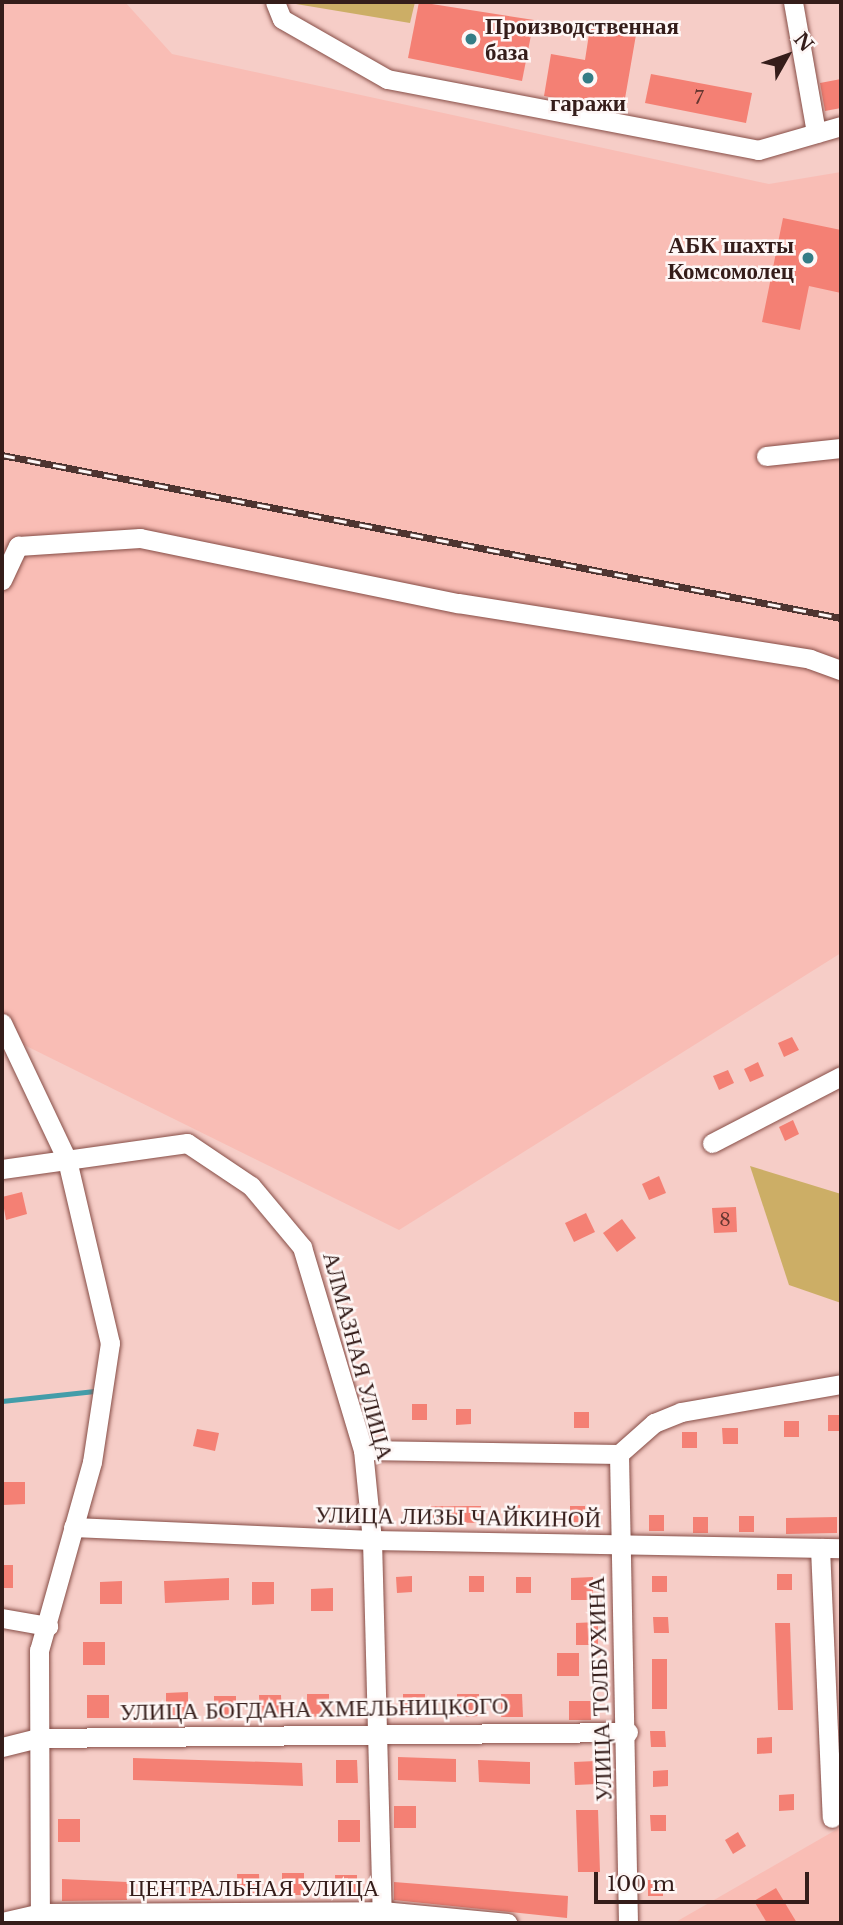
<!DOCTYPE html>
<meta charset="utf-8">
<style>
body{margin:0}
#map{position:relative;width:843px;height:1925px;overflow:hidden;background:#f6cdc7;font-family:"Libre Baskerville",serif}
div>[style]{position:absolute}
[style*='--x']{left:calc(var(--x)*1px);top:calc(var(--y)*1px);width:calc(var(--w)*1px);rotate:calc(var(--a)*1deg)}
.built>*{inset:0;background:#f9bdb5}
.green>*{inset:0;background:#ccae66}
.stream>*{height:4.5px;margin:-2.25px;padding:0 2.25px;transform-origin:2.25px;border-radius:2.25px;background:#439da9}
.building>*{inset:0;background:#f48074}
.roads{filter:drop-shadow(0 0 2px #864d46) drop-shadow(0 0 2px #864d46)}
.minor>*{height:19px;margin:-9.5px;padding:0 9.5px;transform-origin:9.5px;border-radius:9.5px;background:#fff}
.rail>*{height:7px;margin-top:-3.5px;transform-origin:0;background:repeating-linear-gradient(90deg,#fef7f6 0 13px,#4e3430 0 26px);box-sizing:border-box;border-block:2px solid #4e3430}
.dots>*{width:19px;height:19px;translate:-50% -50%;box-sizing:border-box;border:4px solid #fef7f6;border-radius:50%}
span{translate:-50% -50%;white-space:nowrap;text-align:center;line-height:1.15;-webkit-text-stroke:5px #fef7f6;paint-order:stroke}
.number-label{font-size:19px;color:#653630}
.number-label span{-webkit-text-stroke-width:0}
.poi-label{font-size:23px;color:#351d1a;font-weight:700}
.left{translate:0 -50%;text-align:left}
.right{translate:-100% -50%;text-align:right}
.street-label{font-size:23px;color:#351d1a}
.frame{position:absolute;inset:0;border:4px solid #351d1a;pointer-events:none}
.north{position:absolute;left:752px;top:21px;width:70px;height:70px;-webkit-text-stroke:5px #fef7f6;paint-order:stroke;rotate:50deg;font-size:19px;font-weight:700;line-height:28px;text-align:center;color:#351d1a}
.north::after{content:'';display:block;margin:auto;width:24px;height:32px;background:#351d1a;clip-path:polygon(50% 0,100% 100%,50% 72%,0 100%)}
.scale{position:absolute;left:594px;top:1872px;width:215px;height:32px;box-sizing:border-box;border:4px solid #351d1a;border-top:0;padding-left:9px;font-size:21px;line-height:24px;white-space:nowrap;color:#351d1a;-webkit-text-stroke:5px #fef7f6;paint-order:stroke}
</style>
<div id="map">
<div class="built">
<div style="clip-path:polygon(2px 2px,125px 2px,172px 54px,769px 184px,841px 172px,841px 953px,399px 1230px,2px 1034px)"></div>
<div style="clip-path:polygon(841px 1827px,841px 1923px,674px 1923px)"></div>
</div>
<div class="green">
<div style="clip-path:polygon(284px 2px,415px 2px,410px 23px)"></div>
<div style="clip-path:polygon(750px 1166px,841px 1194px,841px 1303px,789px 1285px)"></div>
</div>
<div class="stream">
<div style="--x:2;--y:1401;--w:93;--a:-6.2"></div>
</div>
<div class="building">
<div style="clip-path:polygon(419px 2px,534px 20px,522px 81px,408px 58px)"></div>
<div style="clip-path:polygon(591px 21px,637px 29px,623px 110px,544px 96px,551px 54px,585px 60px)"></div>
<div style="clip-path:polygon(651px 74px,752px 93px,746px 123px,645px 103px)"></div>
<div style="clip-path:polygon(841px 79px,841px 108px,825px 111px,820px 83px)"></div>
<div style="clip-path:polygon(783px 218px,841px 230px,841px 293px,809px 286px,800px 330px,762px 322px)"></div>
<div style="clip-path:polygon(792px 1037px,799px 1050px,784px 1057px,778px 1043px)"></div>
<div style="clip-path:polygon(758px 1062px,764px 1076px,750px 1082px,744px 1069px)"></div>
<div style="clip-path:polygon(728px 1070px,734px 1083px,719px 1090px,713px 1076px)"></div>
<div style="clip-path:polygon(793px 1120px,799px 1134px,785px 1141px,779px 1127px)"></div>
<div style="clip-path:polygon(659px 1176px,666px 1193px,649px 1200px,642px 1184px)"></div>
<div style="clip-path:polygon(22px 1192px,27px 1214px,6px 1220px,2px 1197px)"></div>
<div style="clip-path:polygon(736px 1207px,737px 1232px,714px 1233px,712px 1208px)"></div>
<div style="clip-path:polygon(586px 1213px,595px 1232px,574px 1242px,565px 1223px)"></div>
<div style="clip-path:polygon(622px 1219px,636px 1238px,617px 1252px,603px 1233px)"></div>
<div style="clip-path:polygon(412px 1404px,427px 1404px,427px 1420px,412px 1420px)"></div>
<div style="clip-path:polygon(456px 1409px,471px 1409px,471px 1424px,456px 1425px)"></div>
<div style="clip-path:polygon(574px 1412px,589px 1412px,589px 1428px,574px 1428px)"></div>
<div style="clip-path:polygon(828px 1415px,841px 1415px,841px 1431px,828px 1431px)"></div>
<div style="clip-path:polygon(784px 1421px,799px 1421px,799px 1437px,784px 1437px)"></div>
<div style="clip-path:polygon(722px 1428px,738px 1428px,738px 1444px,723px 1444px)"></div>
<div style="clip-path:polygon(197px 1429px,219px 1433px,215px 1451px,193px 1446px)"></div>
<div style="clip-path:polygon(682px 1432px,697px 1432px,697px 1448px,682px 1448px)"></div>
<div style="clip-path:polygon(3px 1482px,25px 1482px,25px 1504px,3px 1505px)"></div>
<div style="clip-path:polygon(505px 1505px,520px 1505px,521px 1521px,506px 1521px)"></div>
<div style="clip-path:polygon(430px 1506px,481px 1506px,481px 1523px,430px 1522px)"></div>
<div style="clip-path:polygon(570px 1506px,585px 1506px,585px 1522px,570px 1522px)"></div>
<div style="clip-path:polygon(649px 1515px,664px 1515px,664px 1531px,649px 1531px)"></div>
<div style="clip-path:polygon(739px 1516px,754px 1516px,754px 1532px,739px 1532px)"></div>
<div style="clip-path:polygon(693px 1517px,708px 1517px,708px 1533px,693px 1533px)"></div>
<div style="clip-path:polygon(837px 1517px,837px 1533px,786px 1534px,786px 1518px)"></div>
<div style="clip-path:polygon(2px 1565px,13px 1565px,13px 1588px,2px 1588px)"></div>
<div style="clip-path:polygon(777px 1574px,792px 1574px,792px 1590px,777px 1590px)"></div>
<div style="clip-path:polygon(412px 1576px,412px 1592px,397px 1593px,396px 1577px)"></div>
<div style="clip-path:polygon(469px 1576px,484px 1576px,484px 1592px,469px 1592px)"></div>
<div style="clip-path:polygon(652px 1576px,667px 1576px,667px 1592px,652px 1592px)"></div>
<div style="clip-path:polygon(516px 1577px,531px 1577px,531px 1593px,516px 1593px)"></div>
<div style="clip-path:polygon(593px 1577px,593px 1600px,571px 1600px,571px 1578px)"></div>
<div style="clip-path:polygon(229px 1578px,229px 1600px,165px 1603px,164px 1581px)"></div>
<div style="clip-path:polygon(122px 1581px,122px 1604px,100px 1604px,100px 1582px)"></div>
<div style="clip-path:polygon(252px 1582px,274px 1582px,274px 1604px,252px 1605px)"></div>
<div style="clip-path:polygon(333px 1588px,333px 1611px,311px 1611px,311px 1589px)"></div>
<div style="clip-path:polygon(653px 1617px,668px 1617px,669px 1633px,654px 1633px)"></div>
<div style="clip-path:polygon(598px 1622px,598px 1645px,576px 1645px,576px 1623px)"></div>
<div style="clip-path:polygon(775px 1623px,790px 1623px,793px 1710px,778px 1710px)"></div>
<div style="clip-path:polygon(83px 1642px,105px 1642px,105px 1665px,83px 1665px)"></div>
<div style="clip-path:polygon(557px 1653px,579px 1653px,579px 1676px,557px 1676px)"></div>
<div style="clip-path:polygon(652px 1659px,667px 1659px,667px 1709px,652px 1709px)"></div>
<div style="clip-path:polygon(188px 1692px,188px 1715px,166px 1715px,166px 1693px)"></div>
<div style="clip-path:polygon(307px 1694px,329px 1694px,329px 1716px,307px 1717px)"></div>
<div style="clip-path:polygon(403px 1694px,425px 1694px,425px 1717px,403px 1717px)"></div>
<div style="clip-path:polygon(457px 1694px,479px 1694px,479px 1716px,457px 1717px)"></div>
<div style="clip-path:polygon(501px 1694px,522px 1694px,523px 1717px,501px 1717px)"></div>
<div style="clip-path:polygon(87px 1695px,109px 1695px,109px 1718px,87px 1718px)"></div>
<div style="clip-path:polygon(259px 1695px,281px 1695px,282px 1717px,260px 1718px)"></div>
<div style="clip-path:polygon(214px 1696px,236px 1696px,236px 1718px,214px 1719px)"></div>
<div style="clip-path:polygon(569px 1701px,591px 1701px,591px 1720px,569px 1720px)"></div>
<div style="clip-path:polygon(650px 1731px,665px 1731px,666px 1747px,651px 1747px)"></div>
<div style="clip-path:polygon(772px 1737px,772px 1753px,757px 1754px,757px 1738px)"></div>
<div style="clip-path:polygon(398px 1757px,456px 1759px,456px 1782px,398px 1780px)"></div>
<div style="clip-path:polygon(133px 1758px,302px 1763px,303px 1786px,133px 1780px)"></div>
<div style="clip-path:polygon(336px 1760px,357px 1760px,358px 1783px,336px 1783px)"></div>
<div style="clip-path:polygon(478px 1760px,530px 1762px,530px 1784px,479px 1782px)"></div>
<div style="clip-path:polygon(596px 1761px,597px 1784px,575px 1785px,574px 1762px)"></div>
<div style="clip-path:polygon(668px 1770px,668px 1786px,653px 1787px,653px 1771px)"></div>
<div style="clip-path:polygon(794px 1794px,794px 1810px,779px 1811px,779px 1795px)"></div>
<div style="clip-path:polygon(394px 1806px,416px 1806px,416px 1828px,394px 1828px)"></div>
<div style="clip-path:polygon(576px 1810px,598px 1810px,600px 1872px,578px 1872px)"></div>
<div style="clip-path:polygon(650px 1815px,666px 1815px,666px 1831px,651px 1831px)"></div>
<div style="clip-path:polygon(58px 1819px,80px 1819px,80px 1842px,58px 1842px)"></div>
<div style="clip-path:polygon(338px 1820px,360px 1820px,360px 1842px,338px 1842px)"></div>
<div style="clip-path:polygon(738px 1832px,746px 1846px,733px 1854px,725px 1840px)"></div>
<div style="clip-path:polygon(282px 1873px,304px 1873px,304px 1895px,282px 1895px)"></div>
<div style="clip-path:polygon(237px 1874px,259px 1874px,260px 1897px,238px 1897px)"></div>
<div style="clip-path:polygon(335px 1875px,357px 1875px,357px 1897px,336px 1897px)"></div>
<div style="clip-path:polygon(62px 1879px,127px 1882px,127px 1900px,62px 1901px)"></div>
<div style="clip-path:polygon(189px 1880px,211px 1880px,211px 1900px,189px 1900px)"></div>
<div style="clip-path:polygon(648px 1880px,663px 1880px,663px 1896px,648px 1896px)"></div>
<div style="clip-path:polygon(394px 1882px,568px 1896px,567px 1918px,394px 1900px)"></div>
<div style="clip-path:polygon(776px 1888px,797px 1923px,767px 1923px,754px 1901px)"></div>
</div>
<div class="roads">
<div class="minor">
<div style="--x:275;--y:2;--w:18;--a:68"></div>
<div style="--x:282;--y:19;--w:121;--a:29.7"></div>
<div style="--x:387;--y:79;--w:378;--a:10.8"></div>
<div style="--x:758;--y:150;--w:86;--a:-16.1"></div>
<div style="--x:793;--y:2;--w:133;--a:80"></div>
<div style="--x:766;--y:456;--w:75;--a:-6.1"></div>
<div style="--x:2;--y:580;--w:38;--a:-65"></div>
<div style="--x:18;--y:546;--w:122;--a:-3.8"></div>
<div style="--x:140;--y:538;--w:325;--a:11.6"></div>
<div style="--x:458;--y:603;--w:356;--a:9"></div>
<div style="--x:810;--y:659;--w:33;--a:20"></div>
<div style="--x:2;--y:1023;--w:152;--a:64.6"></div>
<div style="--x:67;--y:1160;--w:188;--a:76.8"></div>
<div style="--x:110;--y:1343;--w:120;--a:98.6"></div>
<div style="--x:92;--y:1462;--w:195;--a:105.7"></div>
<div style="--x:39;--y:1650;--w:273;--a:89.8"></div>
<div style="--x:712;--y:1143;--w:145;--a:-27.4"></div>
<div style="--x:2;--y:1169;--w:187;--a:-8"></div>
<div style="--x:187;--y:1143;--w:77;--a:33.9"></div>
<div style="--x:251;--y:1186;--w:80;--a:50.1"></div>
<div style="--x:302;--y:1247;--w:212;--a:73.3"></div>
<div style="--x:363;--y:1450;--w:90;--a:84.3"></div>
<div style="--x:372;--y:1540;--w:383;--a:88.5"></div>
<div style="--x:363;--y:1450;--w:256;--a:0.9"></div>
<div style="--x:619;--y:1454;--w:47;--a:-41.5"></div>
<div style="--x:654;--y:1423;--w:29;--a:-22"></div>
<div style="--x:681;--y:1412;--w:162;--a:-9.9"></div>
<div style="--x:619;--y:1454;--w:469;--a:88.9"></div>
<div style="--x:73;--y:1527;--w:299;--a:2.5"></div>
<div style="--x:372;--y:1540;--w:469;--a:1"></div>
<div style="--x:820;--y:1548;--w:270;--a:87.5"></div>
<div style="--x:2;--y:1618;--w:47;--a:9.9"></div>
<div style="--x:2;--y:1747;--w:36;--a:-14"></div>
<div style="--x:37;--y:1738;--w:591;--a:-0.58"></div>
<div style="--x:2;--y:1922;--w:39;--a:-13"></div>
<div style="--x:40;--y:1913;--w:342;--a:-0.3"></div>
<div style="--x:382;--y:1911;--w:126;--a:5.5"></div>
</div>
</div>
<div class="rail">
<div style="--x:2;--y:455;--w:855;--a:10.99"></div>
</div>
<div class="dots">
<div style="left:471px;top:39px;background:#357d86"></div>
<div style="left:588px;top:78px;background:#357d86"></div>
<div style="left:808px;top:258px;background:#357d86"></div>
</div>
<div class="number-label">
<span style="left:699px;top:98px">7</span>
<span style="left:725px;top:1220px">8</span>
</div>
<div class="poi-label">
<span class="left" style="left:485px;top:39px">Производственная<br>база</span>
<span style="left:588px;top:103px">гаражи</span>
<span class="right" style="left:794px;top:258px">АБК шахты<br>Комсомолец</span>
</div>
<div class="street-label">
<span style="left:358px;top:1356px;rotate:75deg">АЛМАЗНАЯ УЛИЦА</span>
<span style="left:458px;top:1517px;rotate:1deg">УЛИЦА ЛИЗЫ ЧАЙКИНОЙ</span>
<span style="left:600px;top:1689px;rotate:-92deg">УЛИЦА ТОЛБУХИНА</span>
<span style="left:314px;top:1709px;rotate:-1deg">УЛИЦА БОГДАНА ХМЕЛЬНИЦКОГО</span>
<span style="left:254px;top:1888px">ЦЕНТРАЛЬНАЯ УЛИЦА</span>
</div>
<div class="frame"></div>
<div class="north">N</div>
<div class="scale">100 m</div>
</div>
